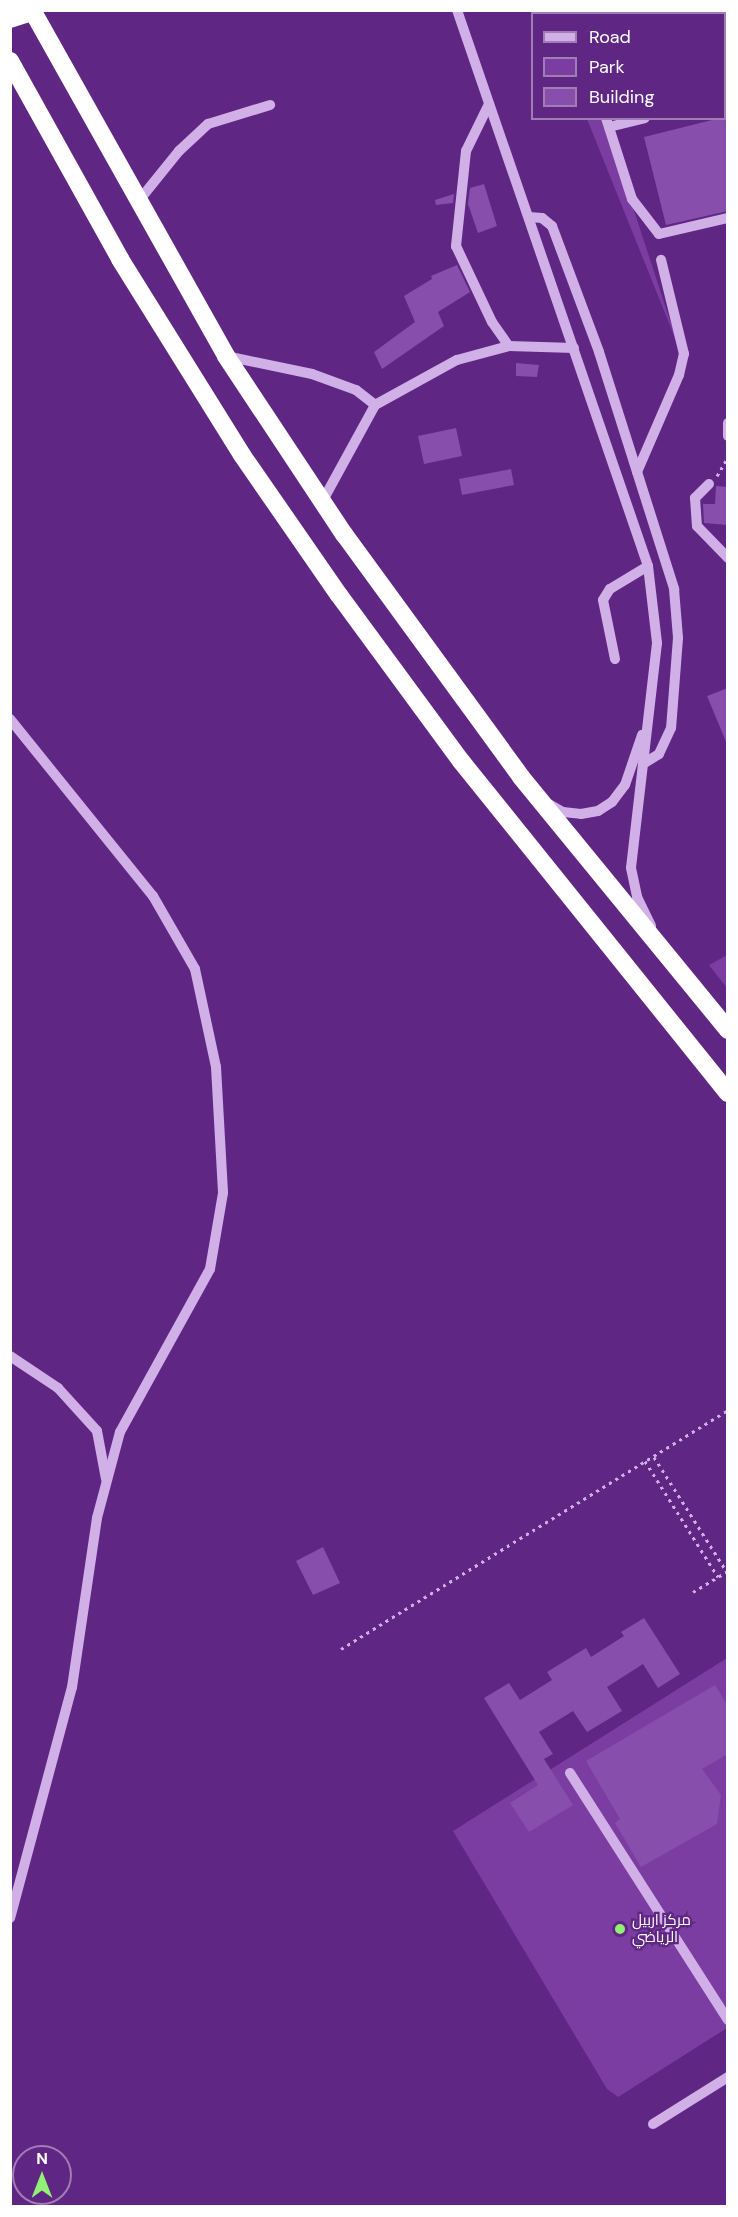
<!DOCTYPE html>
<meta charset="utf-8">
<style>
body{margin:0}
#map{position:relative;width:738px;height:2217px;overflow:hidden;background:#602684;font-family:"DM Sans",Cairo,sans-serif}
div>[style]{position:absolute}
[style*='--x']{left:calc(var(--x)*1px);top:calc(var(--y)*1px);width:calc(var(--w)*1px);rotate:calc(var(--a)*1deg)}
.green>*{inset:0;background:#7b3da2}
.building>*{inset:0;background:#874eab}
.path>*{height:3px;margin-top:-1.5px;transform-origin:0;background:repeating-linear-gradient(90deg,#d1afe7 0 3px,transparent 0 7.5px)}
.minor>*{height:10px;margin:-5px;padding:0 5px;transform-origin:5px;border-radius:5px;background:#d1afe7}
.highway>*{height:18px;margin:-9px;padding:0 9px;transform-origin:9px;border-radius:9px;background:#fff}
.dots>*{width:16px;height:16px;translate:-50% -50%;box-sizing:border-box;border:3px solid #602684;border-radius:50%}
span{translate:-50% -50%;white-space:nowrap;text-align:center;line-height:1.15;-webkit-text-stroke:4.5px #602684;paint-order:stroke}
.poi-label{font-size:15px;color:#fff}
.left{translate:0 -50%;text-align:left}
.frame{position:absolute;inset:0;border:12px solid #fff;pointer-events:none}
.legend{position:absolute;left:531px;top:12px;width:195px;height:108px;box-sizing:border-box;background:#602684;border:2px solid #a07db5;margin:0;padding:8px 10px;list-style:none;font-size:18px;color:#fff}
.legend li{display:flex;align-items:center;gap:12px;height:30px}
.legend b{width:30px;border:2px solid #a07db5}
.north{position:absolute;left:12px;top:2145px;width:60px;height:60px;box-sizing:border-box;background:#602684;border:2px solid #a07db5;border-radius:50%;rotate:0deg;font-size:16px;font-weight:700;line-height:24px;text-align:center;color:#fff}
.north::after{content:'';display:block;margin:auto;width:21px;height:27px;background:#91f174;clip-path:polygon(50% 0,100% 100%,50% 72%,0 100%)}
</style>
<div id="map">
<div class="green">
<div style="clip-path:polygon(587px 119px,604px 119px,679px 348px)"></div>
<div style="clip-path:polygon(727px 955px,727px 988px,709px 965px)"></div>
<div style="clip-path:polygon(727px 1658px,727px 2028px,618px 2097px,607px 2089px,453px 1831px)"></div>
</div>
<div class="building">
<div style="clip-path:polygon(728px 116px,728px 211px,666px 225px,644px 137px)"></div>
<div style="clip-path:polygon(484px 184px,497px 226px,478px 233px,468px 204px,470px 188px)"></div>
<div style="clip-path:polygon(454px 194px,453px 203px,436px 205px,435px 200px)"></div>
<div style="clip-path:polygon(457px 265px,470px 292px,438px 312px,444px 326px,382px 369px,374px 352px,415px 322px,404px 296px,432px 279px,431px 276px)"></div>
<div style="clip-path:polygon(516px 363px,539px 365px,537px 377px,516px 376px)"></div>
<div style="clip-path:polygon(456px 428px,462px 456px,424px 464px,418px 436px)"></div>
<div style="clip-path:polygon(511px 469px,514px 485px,462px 495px,459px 479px)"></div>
<div style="clip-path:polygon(716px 486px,728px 487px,728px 525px,704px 523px,703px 504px,715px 504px)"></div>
<div style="clip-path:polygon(728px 688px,728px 744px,727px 744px,707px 696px)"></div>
<div style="clip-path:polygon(323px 1547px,340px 1583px,313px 1595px,296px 1561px)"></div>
<div style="clip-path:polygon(644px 1618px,680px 1674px,658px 1688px,643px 1664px,607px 1687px,622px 1711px,587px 1732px,573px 1711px,539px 1732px,553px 1754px,544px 1759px,573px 1805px,529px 1832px,510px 1803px,538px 1785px,484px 1698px,509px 1683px,520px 1700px,552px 1680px,547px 1672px,586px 1648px,591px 1657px,624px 1636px,621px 1632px)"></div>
<div style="clip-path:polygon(715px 1685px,728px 1706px,728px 1754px,702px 1769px,721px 1795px,717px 1824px,641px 1867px,615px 1823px,620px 1819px,586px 1761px)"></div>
</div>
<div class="path">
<div style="--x:717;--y:476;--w:22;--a:-60"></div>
<div style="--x:654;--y:1457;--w:136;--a:57.6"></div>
<div style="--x:645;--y:1461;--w:137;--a:57.8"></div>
<div style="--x:693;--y:1592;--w:41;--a:-31"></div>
<div style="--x:341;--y:1649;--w:455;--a:-31.7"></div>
</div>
<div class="minor">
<div style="--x:457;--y:10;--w:588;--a:71.04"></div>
<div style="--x:648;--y:566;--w:78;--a:83.3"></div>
<div style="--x:657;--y:643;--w:226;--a:96.6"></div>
<div style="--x:631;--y:868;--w:30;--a:78"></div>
<div style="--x:637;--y:897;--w:32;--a:64"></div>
<div style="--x:571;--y:10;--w:4;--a:76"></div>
<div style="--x:588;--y:14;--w:17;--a:-13"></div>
<div style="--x:724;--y:99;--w:4;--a:-14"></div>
<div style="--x:489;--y:104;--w:52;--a:116.1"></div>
<div style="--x:466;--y:151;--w:96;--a:96"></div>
<div style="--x:456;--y:246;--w:84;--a:64.7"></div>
<div style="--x:492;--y:322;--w:29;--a:55"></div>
<div style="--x:606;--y:118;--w:85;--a:72.2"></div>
<div style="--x:632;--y:199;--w:44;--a:52.4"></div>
<div style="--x:659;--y:234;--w:71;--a:-13.1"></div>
<div style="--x:609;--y:127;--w:37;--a:-14"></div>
<div style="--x:137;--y:203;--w:67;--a:-51.1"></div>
<div style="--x:179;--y:151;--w:40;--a:-43"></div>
<div style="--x:208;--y:124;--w:65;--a:-17"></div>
<div style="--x:529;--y:217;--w:13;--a:4"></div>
<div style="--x:542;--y:218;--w:13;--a:39"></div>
<div style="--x:552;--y:226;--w:134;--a:69.5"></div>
<div style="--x:599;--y:352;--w:249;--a:72.4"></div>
<div style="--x:674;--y:589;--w:49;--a:85.3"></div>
<div style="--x:678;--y:638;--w:90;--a:94.4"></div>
<div style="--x:671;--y:728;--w:29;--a:115"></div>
<div style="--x:659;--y:754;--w:19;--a:148"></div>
<div style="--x:226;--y:356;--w:88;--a:11.8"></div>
<div style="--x:312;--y:374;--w:47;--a:20"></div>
<div style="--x:356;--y:390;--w:24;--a:38"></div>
<div style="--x:728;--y:423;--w:13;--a:90"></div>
<div style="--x:637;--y:472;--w:106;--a:-66.6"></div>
<div style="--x:679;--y:375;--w:22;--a:-77"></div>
<div style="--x:684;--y:354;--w:97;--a:-103.7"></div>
<div style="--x:709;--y:484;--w:20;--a:135"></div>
<div style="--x:695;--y:498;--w:28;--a:86"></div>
<div style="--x:697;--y:526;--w:45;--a:45.9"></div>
<div style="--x:322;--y:502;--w:111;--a:-61.3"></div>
<div style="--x:375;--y:405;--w:94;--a:-28.8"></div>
<div style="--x:457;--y:360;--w:54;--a:-15.1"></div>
<div style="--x:509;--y:346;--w:65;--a:1.8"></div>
<div style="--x:615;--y:659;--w:60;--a:-101.5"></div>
<div style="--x:603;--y:600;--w:13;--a:-58"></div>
<div style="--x:610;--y:589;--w:44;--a:-31.2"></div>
<div style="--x:10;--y:719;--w:228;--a:51.1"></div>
<div style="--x:153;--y:896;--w:84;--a:60.1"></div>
<div style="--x:195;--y:969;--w:100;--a:77.9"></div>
<div style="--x:216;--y:1067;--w:126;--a:86.8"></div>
<div style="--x:223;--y:1193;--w:77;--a:99.7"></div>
<div style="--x:210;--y:1269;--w:186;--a:118.9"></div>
<div style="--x:120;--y:1432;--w:89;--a:105"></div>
<div style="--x:97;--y:1518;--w:171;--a:98.4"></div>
<div style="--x:72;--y:1687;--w:239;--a:105"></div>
<div style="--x:549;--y:804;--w:16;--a:30"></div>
<div style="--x:563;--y:812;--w:18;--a:6"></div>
<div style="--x:581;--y:814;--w:17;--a:-10"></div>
<div style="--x:598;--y:811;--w:17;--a:-33"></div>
<div style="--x:612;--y:802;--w:21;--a:-53"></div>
<div style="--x:625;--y:785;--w:53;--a:-71.2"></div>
<div style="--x:10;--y:1356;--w:58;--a:33.7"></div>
<div style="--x:58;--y:1388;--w:58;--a:47.8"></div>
<div style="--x:97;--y:1431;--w:49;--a:79.4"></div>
<div style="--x:570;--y:1773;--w:293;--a:57.4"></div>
<div style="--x:653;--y:2124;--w:89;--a:-32.1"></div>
</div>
<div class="highway">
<div style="--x:32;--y:10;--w:397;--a:60.7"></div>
<div style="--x:226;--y:356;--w:214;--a:56.5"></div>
<div style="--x:344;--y:534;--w:301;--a:53.9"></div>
<div style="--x:521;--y:777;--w:327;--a:50.7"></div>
<div style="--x:10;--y:19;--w:23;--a:-18"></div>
<div style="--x:10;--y:61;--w:227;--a:60.9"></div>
<div style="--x:120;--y:259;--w:231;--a:58.1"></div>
<div style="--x:242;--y:455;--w:170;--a:55.3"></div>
<div style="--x:339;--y:595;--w:206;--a:53.7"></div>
<div style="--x:461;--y:761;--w:426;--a:51.2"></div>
</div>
<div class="dots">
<div style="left:620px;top:1929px;background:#91f174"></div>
</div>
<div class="poi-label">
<span class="left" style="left:632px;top:1929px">مركز اربيل<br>الرياضي</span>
</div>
<div class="frame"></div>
<ul class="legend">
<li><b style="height:8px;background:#d1afe7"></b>Road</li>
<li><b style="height:16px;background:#7b3da2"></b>Park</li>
<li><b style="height:16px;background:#874eab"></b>Building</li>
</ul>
<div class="north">N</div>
</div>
